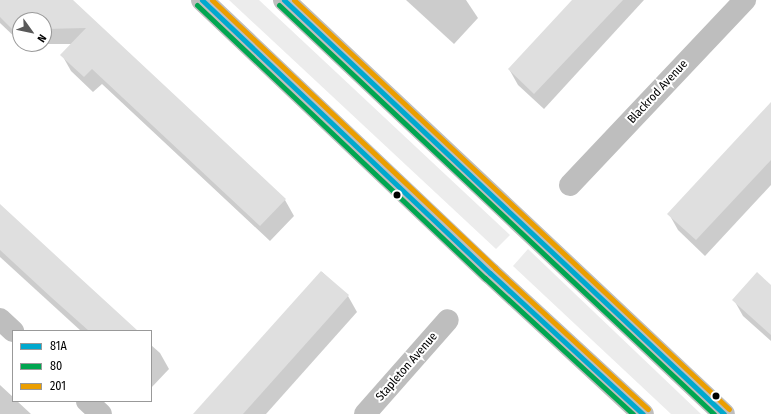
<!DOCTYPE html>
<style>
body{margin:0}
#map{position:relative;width:771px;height:414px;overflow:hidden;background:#fff;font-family:"Fira Sans Condensed",sans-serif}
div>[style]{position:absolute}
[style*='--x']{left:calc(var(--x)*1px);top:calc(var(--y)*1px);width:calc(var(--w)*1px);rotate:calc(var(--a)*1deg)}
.green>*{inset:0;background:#ececec}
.shadow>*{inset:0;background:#0003}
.building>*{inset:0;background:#dfdfdf}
.minor>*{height:22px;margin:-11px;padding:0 11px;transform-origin:11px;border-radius:11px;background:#bebebe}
.tertiary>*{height:22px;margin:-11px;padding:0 11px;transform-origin:11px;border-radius:11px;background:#bebebe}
.bus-1>*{height:5px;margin:-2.5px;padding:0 2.5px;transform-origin:2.5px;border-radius:2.5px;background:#00a9ce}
.bus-2>*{height:5px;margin:-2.5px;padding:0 2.5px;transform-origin:2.5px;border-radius:2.5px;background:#00a651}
.bus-3>*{height:5px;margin:-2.5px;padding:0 2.5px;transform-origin:2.5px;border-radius:2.5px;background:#eb9e00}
.dots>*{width:11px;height:11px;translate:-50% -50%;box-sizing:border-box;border:2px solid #fff;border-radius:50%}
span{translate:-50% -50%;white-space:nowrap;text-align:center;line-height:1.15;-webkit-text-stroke:4px #fff;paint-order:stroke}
.street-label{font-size:12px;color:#000}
.legend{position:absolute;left:12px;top:330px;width:140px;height:72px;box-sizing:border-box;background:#fff;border:1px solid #999;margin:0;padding:5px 7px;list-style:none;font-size:12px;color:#000}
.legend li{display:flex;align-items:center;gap:8px;height:20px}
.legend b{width:20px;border:1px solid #999}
.north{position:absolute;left:12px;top:12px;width:40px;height:40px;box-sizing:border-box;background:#fff;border:1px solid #999;border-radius:50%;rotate:123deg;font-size:11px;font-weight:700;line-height:16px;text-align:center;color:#000}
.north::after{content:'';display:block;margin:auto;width:14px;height:18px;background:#595959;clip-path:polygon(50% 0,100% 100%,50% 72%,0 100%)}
</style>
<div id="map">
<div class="green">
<div style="clip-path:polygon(229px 0,259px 0,510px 235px,496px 249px)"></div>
<div style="clip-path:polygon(528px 249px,701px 414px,671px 414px,513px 266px)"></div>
</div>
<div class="shadow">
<div style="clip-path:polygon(0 0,70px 0,285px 200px,294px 216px,270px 241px,102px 84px,93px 92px,71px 71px,62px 55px,72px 44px,22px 44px,44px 44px,44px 20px,20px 20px,20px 42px,0 23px)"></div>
<div style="clip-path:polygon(406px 0,466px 0,478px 18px,454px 44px)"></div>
<div style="clip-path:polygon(574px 0,644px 0,544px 109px,518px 85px,509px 69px)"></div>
<div style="clip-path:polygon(771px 104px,771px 185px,705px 256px,678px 230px,669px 214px)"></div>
<div style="clip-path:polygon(0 205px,136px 331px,81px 331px,0 257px)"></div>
<div style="clip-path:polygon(322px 272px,348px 296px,357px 312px,266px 414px,199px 414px)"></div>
<div style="clip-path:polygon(771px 286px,771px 341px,743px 316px,734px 300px)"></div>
<div style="clip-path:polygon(151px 345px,160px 353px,169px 369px,151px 388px)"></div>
<div style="clip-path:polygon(0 385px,13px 397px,13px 401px,17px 401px,31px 414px,0 414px)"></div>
</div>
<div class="building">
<div style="clip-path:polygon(0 0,73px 0,286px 199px,260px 226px,92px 69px,84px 77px,60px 55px,86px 28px,44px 29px,44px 20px,20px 20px,20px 29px,12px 29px,0 17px)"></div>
<div style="clip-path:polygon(572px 0,623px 0,534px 94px,508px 69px)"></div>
<div style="clip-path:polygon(771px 102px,771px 160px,696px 240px,667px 214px)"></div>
<div style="clip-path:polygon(0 204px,78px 276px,138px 331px,89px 331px,52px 298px,0 250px)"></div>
<div style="clip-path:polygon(321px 271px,349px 295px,328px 319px,243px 414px,193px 414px)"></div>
<div style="clip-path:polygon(757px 272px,771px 285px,771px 335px,732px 300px)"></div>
</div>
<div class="minor">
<div style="--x:570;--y:185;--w:255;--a:-46.6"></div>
<div style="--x:0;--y:319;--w:18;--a:43"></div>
<div style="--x:87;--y:401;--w:19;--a:43"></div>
<div style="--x:365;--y:414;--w:125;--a:-48.6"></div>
</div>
<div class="tertiary">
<div style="--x:202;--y:0;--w:397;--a:43.5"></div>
<div style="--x:490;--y:273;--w:208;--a:42.7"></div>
<div style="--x:284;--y:0;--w:604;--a:43.26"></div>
</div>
<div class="bus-1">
<div style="--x:202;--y:0;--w:397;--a:43.5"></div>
<div style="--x:490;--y:273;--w:208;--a:42.7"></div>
<div style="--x:284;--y:0;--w:604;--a:43.26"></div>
</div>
<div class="bus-2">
<div style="--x:197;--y:5;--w:397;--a:43.5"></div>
<div style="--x:485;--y:278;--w:201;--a:42.6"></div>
<div style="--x:279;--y:5;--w:597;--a:43.24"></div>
</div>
<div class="bus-3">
<div style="--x:212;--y:0;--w:390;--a:43.4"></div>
<div style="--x:495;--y:268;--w:208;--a:42.7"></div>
<div style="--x:294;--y:0;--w:597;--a:43.24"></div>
</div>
<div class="dots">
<div style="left:397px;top:195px;background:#000"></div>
<div style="left:716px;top:396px;background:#000"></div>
</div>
<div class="street-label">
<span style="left:658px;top:92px;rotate:-47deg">Blackrod Avenue</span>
<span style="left:407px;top:367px;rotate:-49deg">Stapleton Avenue</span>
</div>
<ul class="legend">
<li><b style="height:5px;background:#00a9ce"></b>81A</li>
<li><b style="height:5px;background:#00a651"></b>80</li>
<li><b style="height:5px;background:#eb9e00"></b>201</li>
</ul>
<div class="north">N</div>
</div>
